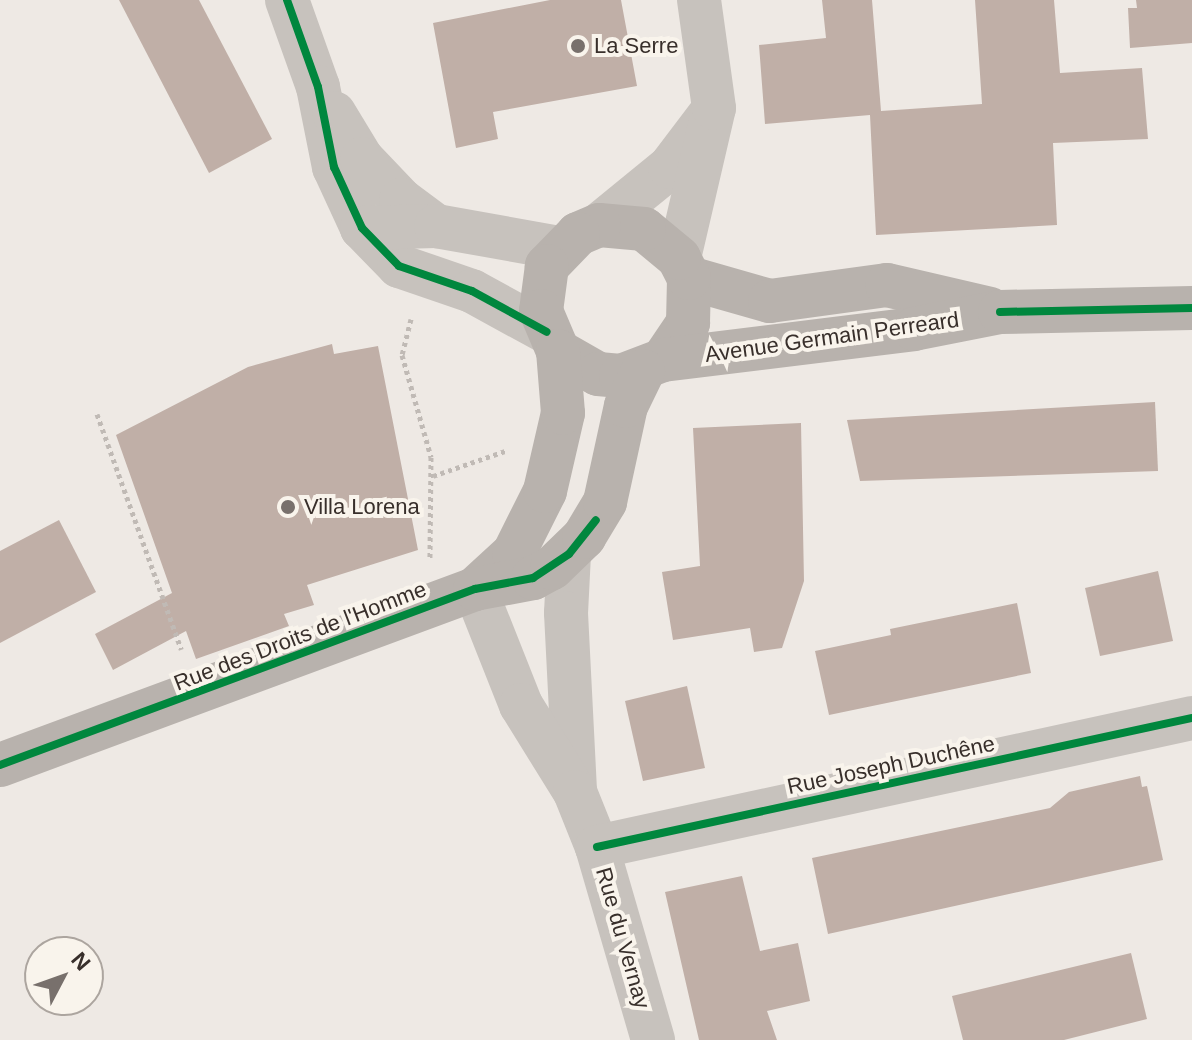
<!DOCTYPE html>
<meta charset="utf-8">
<style>
body{margin:0}
#map{position:relative;width:1192px;height:1040px;overflow:hidden;background:#eee9e4;font-family:Helvetica,sans-serif}
div>[style]{position:absolute}
[style*='--x']{left:calc(var(--x)*1px);top:calc(var(--y)*1px);width:calc(var(--w)*1px);rotate:calc(var(--a)*1deg)}
.building>*{inset:0;background:#c0afa7}
.path>*{height:5px;margin-top:-2.5px;transform-origin:0;background:repeating-linear-gradient(90deg,#c0bab5 0 4px,transparent 0 8px)}
.minor>*{height:44px;margin:-22px;padding:0 22px;transform-origin:22px;border-radius:22px;background:#c7c2bd}
.secondary>*{height:44px;margin:-22px;padding:0 22px;transform-origin:22px;border-radius:22px;background:#b8b2ad}
.cycleway>*{height:8px;margin:-4px;padding:0 4px;transform-origin:4px;border-radius:4px;background:#00873e}
.dots>*{width:22px;height:22px;translate:-50% -50%;box-sizing:border-box;border:4px solid #f9f4ec;border-radius:50%}
span{translate:-50% -50%;white-space:nowrap;text-align:center;line-height:1.15;-webkit-text-stroke:8px #f9f4ec;paint-order:stroke}
.poi-label{font-size:22px;color:#382f2b}
.left{translate:0 -50%;text-align:left}
.street-label{font-size:22px;color:#382f2b}
.north{position:absolute;left:24px;top:936px;width:80px;height:80px;box-sizing:border-box;background:#f9f4ec;border:2px solid #aca59f;border-radius:50%;rotate:49deg;font-size:22px;font-weight:700;line-height:32px;text-align:center;color:#382f2b}
.north::after{content:'';display:block;margin:auto;width:28px;height:36px;background:#78706c;clip-path:polygon(50% 0,100% 100%,50% 72%,0 100%)}
</style>
<div id="map">
<div class="building">
<div style="clip-path:polygon(119px 0,199px 0,272px 139px,209px 173px)"></div>
<div style="clip-path:polygon(550px 0,621px 0,637px 86px,493px 112px,498px 139px,456px 148px,433px 23px)"></div>
<div style="clip-path:polygon(822px 0,872px 0,881px 111px,982px 104px,975px 0,1054px 0,1060px 73px,1142px 68px,1148px 139px,1053px 143px,1057px 225px,876px 235px,870px 115px,765px 124px,759px 45px,826px 38px)"></div>
<div style="clip-path:polygon(1136px 0,1192px 0,1192px 43px,1130px 48px,1128px 8px,1137px 8px)"></div>
<div style="clip-path:polygon(332px 344px,334px 354px,378px 346px,418px 550px,307px 585px,314px 605px,284px 614px,289px 626px,196px 659px,186px 631px,113px 670px,95px 634px,172px 593px,116px 435px,248px 367px)"></div>
<div style="clip-path:polygon(1155px 402px,1158px 471px,860px 481px,847px 420px)"></div>
<div style="clip-path:polygon(801px 423px,804px 581px,782px 648px,754px 652px,750px 628px,673px 640px,662px 572px,700px 566px,693px 428px)"></div>
<div style="clip-path:polygon(59px 520px,96px 592px,0 643px,0 551px)"></div>
<div style="clip-path:polygon(1158px 571px,1173px 641px,1100px 656px,1085px 588px)"></div>
<div style="clip-path:polygon(1017px 603px,1031px 673px,829px 715px,815px 651px,891px 635px,890px 629px)"></div>
<div style="clip-path:polygon(687px 686px,705px 768px,643px 781px,625px 701px)"></div>
<div style="clip-path:polygon(1140px 776px,1142px 787px,1147px 786px,1163px 860px,828px 934px,812px 858px,1050px 808px,1069px 792px)"></div>
<div style="clip-path:polygon(742px 876px,760px 951px,798px 943px,810px 1001px,767px 1011px,777px 1040px,699px 1040px,665px 892px)"></div>
<div style="clip-path:polygon(1131px 953px,1147px 1019px,1064px 1040px,963px 1040px,952px 996px)"></div>
</div>
<div class="path">
<div style="--x:411;--y:319;--w:37;--a:104"></div>
<div style="--x:402;--y:355;--w:106;--a:74.1"></div>
<div style="--x:431;--y:457;--w:102;--a:90.6"></div>
<div style="--x:97;--y:414;--w:250;--a:70.3"></div>
<div style="--x:433;--y:476;--w:79;--a:-19.1"></div>
</div>
<div class="minor">
<div style="--x:287;--y:0;--w:92;--a:70.4"></div>
<div style="--x:318;--y:87;--w:82;--a:78.7"></div>
<div style="--x:334;--y:167;--w:67;--a:65.3"></div>
<div style="--x:362;--y:228;--w:53;--a:45.8"></div>
<div style="--x:399;--y:266;--w:77;--a:18.9"></div>
<div style="--x:472;--y:291;--w:85;--a:28.7"></div>
<div style="--x:334;--y:113;--w:54;--a:58.7"></div>
<div style="--x:362;--y:159;--w:57;--a:46.4"></div>
<div style="--x:401;--y:200;--w:44;--a:36.6"></div>
<div style="--x:599;--y:225;--w:92;--a:-39.2"></div>
<div style="--x:670;--y:167;--w:63;--a:-52.8"></div>
<div style="--x:362;--y:228;--w:74;--a:-1.5"></div>
<div style="--x:436;--y:226;--w:126;--a:10.1"></div>
<div style="--x:679;--y:258;--w:154;--a:-76.9"></div>
<div style="--x:714;--y:108;--w:109;--a:-97.9"></div>
<div style="--x:569;--y:554;--w:59;--a:92.9"></div>
<div style="--x:566;--y:613;--w:176;--a:87.1"></div>
<div style="--x:475;--y:589;--w:125;--a:68.4"></div>
<div style="--x:521;--y:705;--w:102;--a:58.2"></div>
<div style="--x:575;--y:792;--w:59;--a:68.2"></div>
<div style="--x:597;--y:847;--w:201;--a:73.8"></div>
<div style="--x:597;--y:847;--w:609;--a:-12.23"></div>
</div>
<div class="secondary">
<div style="--x:689;--y:278;--w:84;--a:15.9"></div>
<div style="--x:770;--y:301;--w:118;--a:-7.8"></div>
<div style="--x:887;--y:285;--w:106;--a:13.1"></div>
<div style="--x:663;--y:360;--w:45;--a:-56"></div>
<div style="--x:688;--y:323;--w:45;--a:-88.7"></div>
<div style="--x:689;--y:278;--w:22;--a:-117"></div>
<div style="--x:679;--y:258;--w:45;--a:-140.4"></div>
<div style="--x:644;--y:229;--w:45;--a:-174.9"></div>
<div style="--x:599;--y:225;--w:23;--a:157"></div>
<div style="--x:578;--y:234;--w:45;--a:134.1"></div>
<div style="--x:547;--y:266;--w:45;--a:97.6"></div>
<div style="--x:541;--y:311;--w:43;--a:67"></div>
<div style="--x:558;--y:351;--w:46;--a:29.9"></div>
<div style="--x:598;--y:374;--w:23;--a:5"></div>
<div style="--x:621;--y:376;--w:45;--a:-20.9"></div>
<div style="--x:663;--y:360;--w:253;--a:-7"></div>
<div style="--x:914;--y:329;--w:88;--a:-11.2"></div>
<div style="--x:1000;--y:312;--w:192;--a:-1.2"></div>
<div style="--x:475;--y:589;--w:53;--a:-42.7"></div>
<div style="--x:514;--y:553;--w:69;--a:-63.4"></div>
<div style="--x:545;--y:491;--w:80;--a:-77"></div>
<div style="--x:563;--y:413;--w:62;--a:-94.6"></div>
<div style="--x:0;--y:765;--w:507;--a:-20.33"></div>
<div style="--x:475;--y:589;--w:59;--a:-10.7"></div>
<div style="--x:533;--y:578;--w:21;--a:-28"></div>
<div style="--x:552;--y:568;--w:45;--a:-44.1"></div>
<div style="--x:584;--y:537;--w:41;--a:-59"></div>
<div style="--x:605;--y:502;--w:98;--a:-77.7"></div>
<div style="--x:626;--y:406;--w:39;--a:-64"></div>
</div>
<div class="cycleway">
<div style="--x:287;--y:0;--w:92;--a:70.4"></div>
<div style="--x:318;--y:87;--w:82;--a:78.7"></div>
<div style="--x:334;--y:167;--w:67;--a:65.3"></div>
<div style="--x:362;--y:228;--w:53;--a:45.8"></div>
<div style="--x:399;--y:266;--w:77;--a:18.9"></div>
<div style="--x:472;--y:291;--w:85;--a:28.7"></div>
<div style="--x:1000;--y:312;--w:192;--a:-1.2"></div>
<div style="--x:0;--y:765;--w:507;--a:-20.33"></div>
<div style="--x:475;--y:589;--w:59;--a:-10.7"></div>
<div style="--x:533;--y:578;--w:43;--a:-33.7"></div>
<div style="--x:569;--y:554;--w:43;--a:-51.5"></div>
<div style="--x:597;--y:847;--w:609;--a:-12.23"></div>
</div>
<div class="dots">
<div style="left:578px;top:46px;background:#78706c"></div>
<div style="left:288px;top:507px;background:#78706c"></div>
</div>
<div class="poi-label">
<span class="left" style="left:594px;top:46px">La Serre</span>
<span class="left" style="left:304px;top:507px">Villa Lorena</span>
</div>
<div class="street-label">
<span style="left:832px;top:337px;rotate:-8deg">Avenue Germain Perreard</span>
<span style="left:300px;top:636px;rotate:-21deg">Rue des Droits de l'Homme</span>
<span style="left:891px;top:765px;rotate:-12deg">Rue Joseph Duchêne</span>
<span style="left:623px;top:938px;rotate:74deg">Rue du Vernay</span>
</div>
<div class="north">N</div>
</div>
